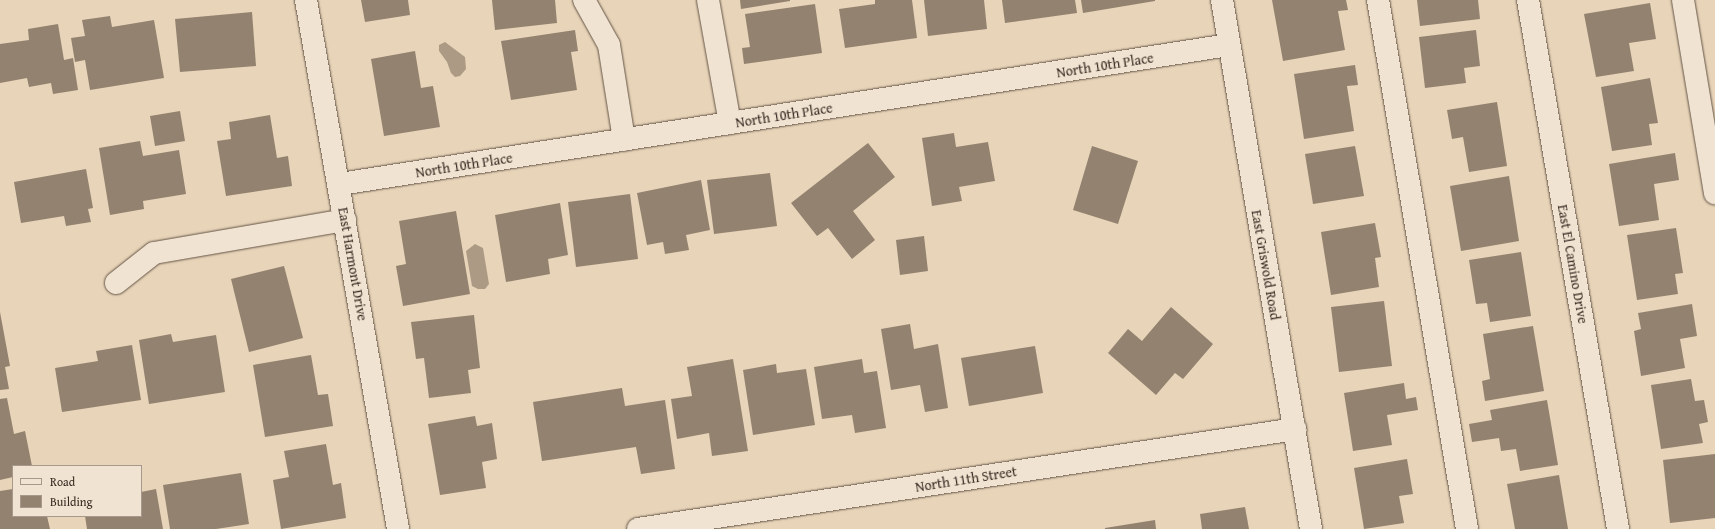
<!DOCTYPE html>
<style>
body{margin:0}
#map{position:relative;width:1715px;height:529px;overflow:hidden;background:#e8d4b8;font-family:"Gentium Book Plus",serif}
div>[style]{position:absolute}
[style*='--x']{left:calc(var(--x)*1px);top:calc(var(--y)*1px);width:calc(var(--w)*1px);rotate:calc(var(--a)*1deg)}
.water>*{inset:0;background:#ac9a85}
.building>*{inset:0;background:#938270}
.roads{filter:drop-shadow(0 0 1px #635447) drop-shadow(0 0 1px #635447)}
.minor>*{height:22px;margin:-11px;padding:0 11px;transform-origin:11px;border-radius:11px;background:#f0e3d1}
span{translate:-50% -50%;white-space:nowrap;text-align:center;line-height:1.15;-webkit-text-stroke:3px #f0e3d1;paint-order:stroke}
.street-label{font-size:14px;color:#372921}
.legend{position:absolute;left:12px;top:465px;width:130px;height:52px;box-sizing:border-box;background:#f0e3d1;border:1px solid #a6998b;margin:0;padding:5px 7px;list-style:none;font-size:12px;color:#372921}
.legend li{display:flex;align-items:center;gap:8px;height:20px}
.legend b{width:20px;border:1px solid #a6998b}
</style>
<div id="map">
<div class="water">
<div style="clip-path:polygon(445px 42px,465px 57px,466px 69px,460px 76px,455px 77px,451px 73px,447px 62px,439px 51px,439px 45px)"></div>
<div style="clip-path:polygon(475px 244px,483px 248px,489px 284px,485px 289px,478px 289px,472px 286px,466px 251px)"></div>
</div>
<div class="building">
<div style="clip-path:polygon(361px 0,408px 0,410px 15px,365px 22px)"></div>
<div style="clip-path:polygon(492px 0,555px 0,557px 23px,495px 30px)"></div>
<div style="clip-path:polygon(740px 0,790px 0,790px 1px,741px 9px)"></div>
<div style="clip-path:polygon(875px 0,912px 0,917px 38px,845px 48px,839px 9px,875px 4px)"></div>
<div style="clip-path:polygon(924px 0,984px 0,987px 29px,928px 36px)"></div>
<div style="clip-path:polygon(1002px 0,1075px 0,1077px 13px,1005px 23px)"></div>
<div style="clip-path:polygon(1081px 0,1155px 0,1155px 1px,1083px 13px)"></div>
<div style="clip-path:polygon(1272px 0,1346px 0,1348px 10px,1338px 11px,1345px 50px,1283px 61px)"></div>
<div style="clip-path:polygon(1417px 0,1478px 0,1480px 19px,1420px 26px)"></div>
<div style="clip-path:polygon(1650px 3px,1656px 39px,1629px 43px,1634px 71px,1596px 77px,1584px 14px)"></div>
<div style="clip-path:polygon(815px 4px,822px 53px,744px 64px,742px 48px,750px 47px,745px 14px)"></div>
<div style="clip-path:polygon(252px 12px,256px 66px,180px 72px,175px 19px)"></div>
<div style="clip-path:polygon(110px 16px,112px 27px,154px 20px,164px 78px,90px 90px,85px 60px,75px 62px,71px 38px,85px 36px,82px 20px)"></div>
<div style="clip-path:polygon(58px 24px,64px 60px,73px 58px,78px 90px,53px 94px,51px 83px,29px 87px,27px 78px,0 83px,0 44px,29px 40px,28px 29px)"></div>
<div style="clip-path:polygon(575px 30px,578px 51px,571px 52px,577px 90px,511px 100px,501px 41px)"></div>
<div style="clip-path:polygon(1476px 30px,1480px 66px,1464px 68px,1466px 83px,1425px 88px,1419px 37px)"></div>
<div style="clip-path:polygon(415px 51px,421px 88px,433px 86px,440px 127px,384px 136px,371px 59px)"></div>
<div style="clip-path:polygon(1355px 65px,1358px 85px,1347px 86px,1354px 131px,1304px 139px,1294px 74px)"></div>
<div style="clip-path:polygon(1650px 78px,1658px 123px,1649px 124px,1652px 145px,1612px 151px,1601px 87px)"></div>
<div style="clip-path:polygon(1497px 102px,1507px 166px,1469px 172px,1463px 137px,1452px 139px,1447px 110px)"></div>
<div style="clip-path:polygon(180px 111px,185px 141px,155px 146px,150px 116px)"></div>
<div style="clip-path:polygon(270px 115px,277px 158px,288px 156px,292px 186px,226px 196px,217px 141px,231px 139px,229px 122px)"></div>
<div style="clip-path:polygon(954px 133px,956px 147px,988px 142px,995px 181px,959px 187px,962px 201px,932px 206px,922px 138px)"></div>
<div style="clip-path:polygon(140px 141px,143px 156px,179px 150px,186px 194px,143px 201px,144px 209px,110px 215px,99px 148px)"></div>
<div style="clip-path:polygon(868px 143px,895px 177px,853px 211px,875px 240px,852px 259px,828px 228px,817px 236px,791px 203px)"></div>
<div style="clip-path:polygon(1092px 146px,1138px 161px,1118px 224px,1073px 210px)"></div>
<div style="clip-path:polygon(1355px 146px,1364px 196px,1313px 204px,1305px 154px)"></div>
<div style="clip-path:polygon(1675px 153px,1679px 180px,1654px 184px,1659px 220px,1619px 226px,1609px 164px)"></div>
<div style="clip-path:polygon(86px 169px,93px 208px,88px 209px,91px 222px,66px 226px,64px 216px,21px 223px,14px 182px)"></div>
<div style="clip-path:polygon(770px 173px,777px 226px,714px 234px,707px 180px)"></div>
<div style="clip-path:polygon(1509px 176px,1519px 241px,1461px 251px,1450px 186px)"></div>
<div style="clip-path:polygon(701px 180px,710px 230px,686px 235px,689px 250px,665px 254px,663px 242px,647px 245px,637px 193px)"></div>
<div style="clip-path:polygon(630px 194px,638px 259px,576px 267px,568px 202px)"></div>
<div style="clip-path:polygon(560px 203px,568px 255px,548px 259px,550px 274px,506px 282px,495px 215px)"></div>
<div style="clip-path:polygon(456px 211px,470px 294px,403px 306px,396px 266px,406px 264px,399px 221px)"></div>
<div style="clip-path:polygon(1375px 223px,1381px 257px,1375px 258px,1379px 287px,1331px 295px,1321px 232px)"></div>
<div style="clip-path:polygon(1676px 228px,1683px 273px,1675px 274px,1678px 294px,1637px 300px,1627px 235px)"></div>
<div style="clip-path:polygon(924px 236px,928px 271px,900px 275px,896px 240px)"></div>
<div style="clip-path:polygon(1521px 252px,1531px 316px,1490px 322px,1487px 303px,1476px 304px,1469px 260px)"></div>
<div style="clip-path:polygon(284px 266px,303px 338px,249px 352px,231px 279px)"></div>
<div style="clip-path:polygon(1384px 301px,1392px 366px,1339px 372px,1331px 307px)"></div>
<div style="clip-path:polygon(1692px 304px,1697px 336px,1680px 339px,1685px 368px,1641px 376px,1634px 331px,1641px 329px,1638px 313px)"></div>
<div style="clip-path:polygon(1171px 307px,1213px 344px,1183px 379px,1175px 373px,1156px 395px,1108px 353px,1128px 329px,1142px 341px)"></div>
<div style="clip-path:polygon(0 312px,10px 366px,5px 367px,9px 389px,0 390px)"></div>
<div style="clip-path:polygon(474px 315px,480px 368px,468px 370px,471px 393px,429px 398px,424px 358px,416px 359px,411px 322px)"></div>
<div style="clip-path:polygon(910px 324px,914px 349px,938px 344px,948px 408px,925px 412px,920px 385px,891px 390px,881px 329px)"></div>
<div style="clip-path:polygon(1533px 326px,1544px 391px,1485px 401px,1482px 381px,1490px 379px,1483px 334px)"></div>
<div style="clip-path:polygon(171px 334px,173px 342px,216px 335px,225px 392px,149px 404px,139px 340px)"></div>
<div style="clip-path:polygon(132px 345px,141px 400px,62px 412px,55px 368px,98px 361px,96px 351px)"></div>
<div style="clip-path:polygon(1035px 346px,1043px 393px,969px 406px,961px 358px)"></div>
<div style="clip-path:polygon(311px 355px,318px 395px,328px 394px,333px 426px,265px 437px,253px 365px)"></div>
<div style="clip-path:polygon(733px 359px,748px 451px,712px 456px,709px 433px,677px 439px,671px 399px,692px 396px,687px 367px)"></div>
<div style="clip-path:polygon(862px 359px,864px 373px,877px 371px,886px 428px,855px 433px,852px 415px,822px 419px,814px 367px)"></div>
<div style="clip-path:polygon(776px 364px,777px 373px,806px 369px,815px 425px,753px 435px,743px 370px)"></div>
<div style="clip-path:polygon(1691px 379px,1695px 401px,1704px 400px,1708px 422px,1699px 424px,1703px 443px,1661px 449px,1651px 385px)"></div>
<div style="clip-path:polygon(1404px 383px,1406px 399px,1416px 397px,1418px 410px,1387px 415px,1392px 445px,1353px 451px,1344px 393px)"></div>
<div style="clip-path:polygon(622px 388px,625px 406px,665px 400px,675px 469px,641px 474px,636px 447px,542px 461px,533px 402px)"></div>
<div style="clip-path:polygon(7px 398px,14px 434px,25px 431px,32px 466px,13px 466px,13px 477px,0 480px,0 399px)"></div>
<div style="clip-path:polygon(1547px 400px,1558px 465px,1520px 471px,1516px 449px,1501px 451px,1499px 438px,1472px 442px,1469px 424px,1492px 420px,1490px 410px)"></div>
<div style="clip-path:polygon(475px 416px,477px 426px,492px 423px,497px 459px,482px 462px,486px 488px,440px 495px,428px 424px)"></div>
<div style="clip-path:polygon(326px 444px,333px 485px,341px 483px,346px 518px,281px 529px,273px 480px,289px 477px,284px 451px)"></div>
<div style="clip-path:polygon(1715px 454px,1715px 518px,1670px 523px,1663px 460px)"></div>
<div style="clip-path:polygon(1407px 459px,1413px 494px,1399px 496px,1404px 523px,1364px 529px,1354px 468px)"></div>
<div style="clip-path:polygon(241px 473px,249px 524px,216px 529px,170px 529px,163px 485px)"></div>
<div style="clip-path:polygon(1559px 475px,1568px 529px,1515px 529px,1507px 484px)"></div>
<div style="clip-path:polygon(13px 489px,13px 516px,47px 516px,50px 529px,0 529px,0 491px)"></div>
<div style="clip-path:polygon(156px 489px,163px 529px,87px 529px,85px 516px,141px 516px,141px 492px)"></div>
<div style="clip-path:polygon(1245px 507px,1249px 529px,1202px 529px,1200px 514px)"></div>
<div style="clip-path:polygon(1155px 520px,1156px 529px,1105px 529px,1105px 528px)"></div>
</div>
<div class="roads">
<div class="minor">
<div style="--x:306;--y:0;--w:537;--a:80.13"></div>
<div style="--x:584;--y:0;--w:51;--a:60.9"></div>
<div style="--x:609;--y:45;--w:96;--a:81"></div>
<div style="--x:708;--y:0;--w:125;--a:79.9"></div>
<div style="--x:1222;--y:0;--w:536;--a:80.45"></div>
<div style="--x:1378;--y:0;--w:536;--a:80.45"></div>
<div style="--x:1528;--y:0;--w:537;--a:80.34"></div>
<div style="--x:1683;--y:0;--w:196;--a:80.6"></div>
<div style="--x:340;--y:184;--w:900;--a:-8.89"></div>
<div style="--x:116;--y:283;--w:48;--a:-38.3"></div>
<div style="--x:154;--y:253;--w:194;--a:-9.8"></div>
<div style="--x:638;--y:529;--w:665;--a:-8.65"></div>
</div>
</div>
<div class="street-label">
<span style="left:1105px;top:65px;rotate:-9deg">North 10th Place</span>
<span style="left:784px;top:115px;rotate:-9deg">North 10th Place</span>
<span style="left:464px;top:165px;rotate:-9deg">North 10th Place</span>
<span style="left:353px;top:264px;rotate:80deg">East Harmont Drive</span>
<span style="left:1573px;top:264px;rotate:80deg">East El Camino Drive</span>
<span style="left:1266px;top:265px;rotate:80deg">East Griswold Road</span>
<span style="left:966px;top:479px;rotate:-9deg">North 11th Street</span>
</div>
<ul class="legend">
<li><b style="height:5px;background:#f0e3d1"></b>Road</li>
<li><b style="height:11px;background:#938270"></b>Building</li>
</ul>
</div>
